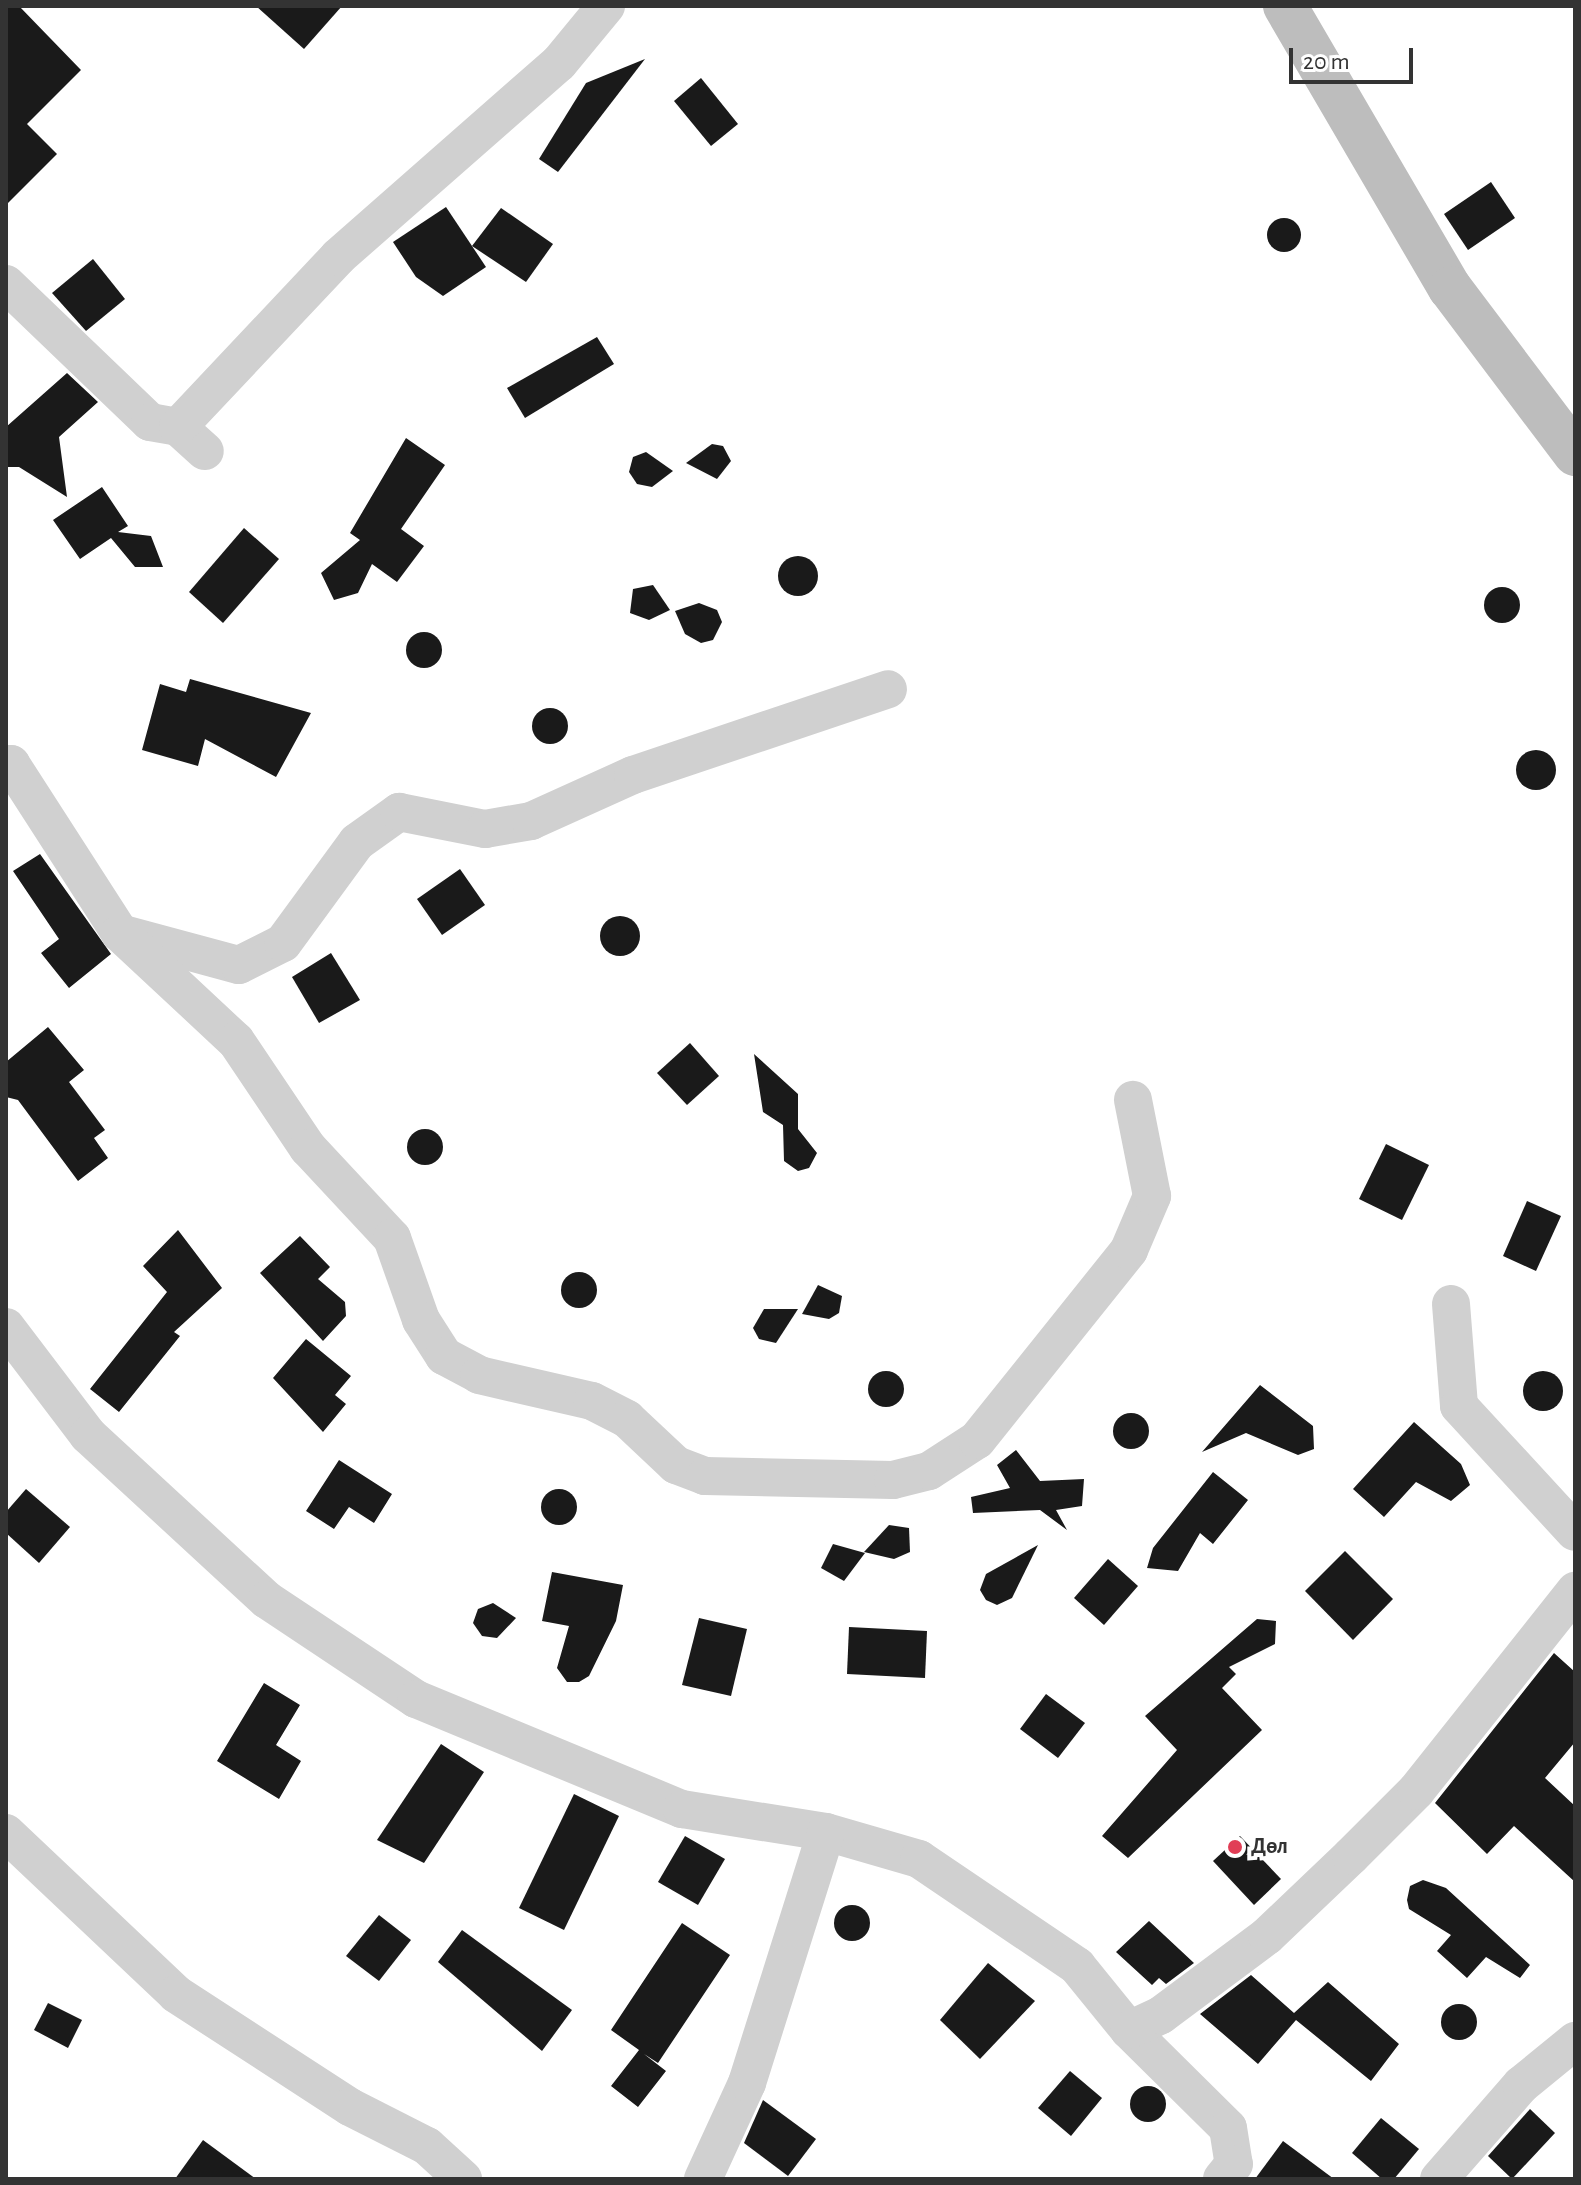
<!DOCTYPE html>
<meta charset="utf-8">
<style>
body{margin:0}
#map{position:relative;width:1581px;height:2185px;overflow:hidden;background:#fff;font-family:"Alegreya Sans",sans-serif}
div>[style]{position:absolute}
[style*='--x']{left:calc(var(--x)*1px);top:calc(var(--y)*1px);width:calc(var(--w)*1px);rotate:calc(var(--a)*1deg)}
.building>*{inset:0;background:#1a1a1a}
.round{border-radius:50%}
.street>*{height:38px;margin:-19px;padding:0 19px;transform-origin:19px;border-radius:19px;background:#d0d0d0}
.secondary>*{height:44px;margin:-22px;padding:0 22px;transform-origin:22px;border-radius:22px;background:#bdbdbd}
.dots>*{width:22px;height:22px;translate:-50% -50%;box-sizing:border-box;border:4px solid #fff;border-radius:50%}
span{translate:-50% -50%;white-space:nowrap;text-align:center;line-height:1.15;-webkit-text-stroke:8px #fff;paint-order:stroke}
.poi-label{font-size:22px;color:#333;font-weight:700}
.left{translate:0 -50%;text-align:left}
.frame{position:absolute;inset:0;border:8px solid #333;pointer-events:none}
.scale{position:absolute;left:1289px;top:48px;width:124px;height:36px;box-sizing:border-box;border:4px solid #333;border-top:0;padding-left:10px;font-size:24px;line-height:28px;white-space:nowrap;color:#333;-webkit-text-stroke:6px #fff;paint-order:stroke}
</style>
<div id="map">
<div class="building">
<div style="clip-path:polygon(6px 6px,19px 6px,81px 70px,27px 124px,57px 154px,6px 205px)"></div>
<div style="clip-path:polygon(256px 6px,342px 6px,304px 49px)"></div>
<div style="clip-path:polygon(645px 59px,558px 172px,539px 159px,586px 83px)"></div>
<div style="clip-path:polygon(701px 78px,738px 124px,711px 146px,674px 101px)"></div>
<div style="clip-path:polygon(1491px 182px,1515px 218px,1468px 250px,1444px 214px)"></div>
<div style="clip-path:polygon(446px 207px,486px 267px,443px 296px,416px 277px,393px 242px)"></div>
<div style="clip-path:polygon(501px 208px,553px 244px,526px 282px,472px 246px)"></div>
<div class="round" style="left:1267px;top:218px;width:34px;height:34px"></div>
<div style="clip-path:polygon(93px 259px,125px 299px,86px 331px,52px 293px)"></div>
<div style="clip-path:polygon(597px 337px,614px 364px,525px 418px,507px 388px)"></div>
<div style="clip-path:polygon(67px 373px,98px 402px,59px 437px,67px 497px,19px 467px,6px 467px,6px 427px)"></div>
<div style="clip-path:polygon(406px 438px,445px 465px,401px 529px,424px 546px,397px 582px,372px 564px,358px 593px,334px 600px,321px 573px,360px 540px,350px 533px)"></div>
<div style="clip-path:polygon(712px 444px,723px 446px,731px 461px,717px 479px,686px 463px)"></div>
<div style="clip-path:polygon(646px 452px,673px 471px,652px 487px,637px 484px,629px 472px,633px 457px)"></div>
<div style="clip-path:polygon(102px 487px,128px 526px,118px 532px,151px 536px,163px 567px,135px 567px,111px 538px,80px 559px,53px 520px)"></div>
<div style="clip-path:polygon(244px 528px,279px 559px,223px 623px,189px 592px)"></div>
<div class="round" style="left:778px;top:556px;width:40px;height:40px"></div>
<div style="clip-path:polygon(653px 585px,670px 610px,649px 620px,630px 613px,633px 589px)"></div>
<div class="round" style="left:1484px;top:587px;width:36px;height:36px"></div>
<div style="clip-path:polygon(699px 603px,717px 610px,722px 622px,713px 640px,701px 643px,685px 634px,675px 611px)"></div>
<div class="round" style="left:406px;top:632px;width:36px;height:36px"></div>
<div style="clip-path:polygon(190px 679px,311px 713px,276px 777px,205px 739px,198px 766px,142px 750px,160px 684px,186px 692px)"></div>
<div class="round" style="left:532px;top:708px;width:36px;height:36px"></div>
<div class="round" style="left:1516px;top:750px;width:40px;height:40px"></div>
<div style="clip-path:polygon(40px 854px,111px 954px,69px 988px,41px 953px,59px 939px,13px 871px)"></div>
<div style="clip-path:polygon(460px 869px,485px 905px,442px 935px,417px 899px)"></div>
<div class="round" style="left:600px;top:916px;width:40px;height:40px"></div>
<div style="clip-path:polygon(331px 953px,360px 1000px,319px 1023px,292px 977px)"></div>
<div style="clip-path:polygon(48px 1027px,84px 1070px,69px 1082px,105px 1130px,94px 1138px,108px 1158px,78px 1181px,18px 1100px,6px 1097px,6px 1062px)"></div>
<div style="clip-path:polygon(690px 1043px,719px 1076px,687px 1105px,657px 1073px)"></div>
<div style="clip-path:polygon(754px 1054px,798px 1094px,798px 1129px,817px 1153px,809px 1168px,798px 1171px,784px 1161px,783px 1125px,763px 1112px)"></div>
<div class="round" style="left:407px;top:1129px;width:36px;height:36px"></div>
<div style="clip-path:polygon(1386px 1144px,1429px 1165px,1402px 1220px,1359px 1199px)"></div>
<div style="clip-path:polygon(1527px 1201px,1561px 1216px,1536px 1271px,1503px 1256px)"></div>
<div style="clip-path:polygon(178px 1230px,222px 1288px,174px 1332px,180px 1336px,119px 1412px,90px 1389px,167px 1292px,143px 1266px)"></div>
<div style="clip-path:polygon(300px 1236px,330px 1267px,318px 1279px,345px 1302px,346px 1316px,323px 1341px,260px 1273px)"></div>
<div class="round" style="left:561px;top:1272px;width:36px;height:36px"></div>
<div style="clip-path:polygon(818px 1285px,842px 1296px,839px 1313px,829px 1319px,802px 1314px)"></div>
<div style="clip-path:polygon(764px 1309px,798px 1309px,776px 1343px,759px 1339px,753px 1328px)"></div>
<div style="clip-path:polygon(306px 1339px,351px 1376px,335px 1395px,346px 1404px,323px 1432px,273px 1378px)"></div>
<div class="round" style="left:1523px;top:1371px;width:40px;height:40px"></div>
<div class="round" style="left:868px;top:1371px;width:36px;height:36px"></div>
<div style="clip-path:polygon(1260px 1385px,1313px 1426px,1314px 1449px,1298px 1455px,1246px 1433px,1202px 1452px)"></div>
<div class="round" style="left:1113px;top:1413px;width:36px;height:36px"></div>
<div style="clip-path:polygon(1414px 1422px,1461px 1464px,1470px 1485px,1451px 1501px,1416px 1482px,1384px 1517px,1353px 1489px)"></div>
<div style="clip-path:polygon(1016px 1450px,1040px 1481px,1084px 1479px,1082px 1506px,1056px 1510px,1067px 1530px,1040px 1510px,973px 1513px,971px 1497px,1010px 1488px,997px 1465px)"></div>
<div style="clip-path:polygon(339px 1460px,392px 1494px,374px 1523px,349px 1507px,334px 1529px,306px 1511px)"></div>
<div style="clip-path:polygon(1213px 1472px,1248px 1500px,1213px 1544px,1200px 1533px,1178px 1571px,1147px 1568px,1153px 1548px)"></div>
<div class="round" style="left:541px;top:1489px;width:36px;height:36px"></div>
<div style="clip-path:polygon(26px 1489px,70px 1527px,39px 1563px,6px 1533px,6px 1512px)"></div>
<div style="clip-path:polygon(889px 1525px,909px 1528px,910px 1552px,894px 1559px,864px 1552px)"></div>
<div style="clip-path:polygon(833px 1544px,865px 1553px,844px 1581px,821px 1568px)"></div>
<div style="clip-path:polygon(1038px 1545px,1012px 1598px,997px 1605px,986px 1600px,980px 1590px,986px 1574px)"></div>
<div style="clip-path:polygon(1345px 1551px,1393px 1599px,1353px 1640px,1305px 1591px)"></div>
<div style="clip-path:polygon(1108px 1559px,1138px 1586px,1104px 1625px,1074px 1598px)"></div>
<div style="clip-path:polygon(552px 1572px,623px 1585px,616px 1621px,589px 1676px,579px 1682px,567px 1682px,557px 1668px,569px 1626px,542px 1621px)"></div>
<div style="clip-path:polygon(493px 1603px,516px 1618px,497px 1638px,482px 1636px,473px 1623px,478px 1609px)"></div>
<div style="clip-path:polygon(699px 1618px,747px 1629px,731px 1696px,682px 1685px)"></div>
<div style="clip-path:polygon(1257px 1619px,1276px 1621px,1275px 1644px,1229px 1667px,1236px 1674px,1222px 1688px,1262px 1730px,1128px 1858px,1102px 1836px,1177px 1750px,1145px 1716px)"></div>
<div style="clip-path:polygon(849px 1627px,927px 1631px,925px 1678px,847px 1674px)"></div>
<div style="clip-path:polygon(1554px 1653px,1575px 1672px,1575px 1742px,1545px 1778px,1575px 1806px,1575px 1882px,1514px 1826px,1487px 1854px,1435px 1803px)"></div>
<div style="clip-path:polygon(264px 1683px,300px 1705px,276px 1745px,301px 1761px,279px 1799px,217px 1761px)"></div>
<div style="clip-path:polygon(1046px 1694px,1085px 1723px,1058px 1758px,1020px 1729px)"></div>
<div style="clip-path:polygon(441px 1744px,484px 1772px,424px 1863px,377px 1840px)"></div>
<div style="clip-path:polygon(574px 1794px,619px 1816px,564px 1930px,519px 1908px)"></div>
<div style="clip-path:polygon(685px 1836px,725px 1859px,698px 1905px,658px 1882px)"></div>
<div style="clip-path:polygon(1240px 1836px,1281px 1879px,1254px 1905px,1213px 1861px)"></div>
<div style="clip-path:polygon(1423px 1880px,1446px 1888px,1530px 1965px,1520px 1978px,1486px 1957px,1467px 1978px,1437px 1951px,1451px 1935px,1409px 1909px,1407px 1900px,1410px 1886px)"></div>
<div class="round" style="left:834px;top:1905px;width:36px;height:36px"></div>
<div style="clip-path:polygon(379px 1915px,411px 1940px,379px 1981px,346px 1956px)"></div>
<div style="clip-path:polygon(1149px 1921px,1194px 1963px,1166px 1984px,1159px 1978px,1152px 1985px,1116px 1952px)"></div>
<div style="clip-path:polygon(682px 1923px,730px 1955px,658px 2063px,644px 2054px,666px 2071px,638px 2107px,611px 2086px,639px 2050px,611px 2030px)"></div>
<div style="clip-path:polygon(462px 1930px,572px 2010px,542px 2051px,438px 1962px)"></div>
<div style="clip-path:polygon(988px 1963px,1035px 2001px,980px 2059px,940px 2020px)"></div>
<div style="clip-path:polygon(1251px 1975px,1294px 2013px,1328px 1982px,1399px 2044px,1371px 2081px,1296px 2020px,1258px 2064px,1200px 2014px)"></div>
<div style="clip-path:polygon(48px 2003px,82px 2020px,68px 2048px,34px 2030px)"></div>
<div class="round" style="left:1441px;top:2004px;width:36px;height:36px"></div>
<div style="clip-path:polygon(1070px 2071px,1102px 2098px,1071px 2136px,1038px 2108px)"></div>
<div class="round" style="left:1130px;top:2086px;width:36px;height:36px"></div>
<div style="clip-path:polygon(763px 2100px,816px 2139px,788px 2176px,744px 2143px)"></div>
<div style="clip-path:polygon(1530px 2109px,1555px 2133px,1512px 2179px,1488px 2156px)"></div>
<div style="clip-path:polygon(1381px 2118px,1419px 2149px,1394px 2179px,1382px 2179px,1352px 2153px)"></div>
<div style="clip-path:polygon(203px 2140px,256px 2179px,175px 2179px)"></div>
<div style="clip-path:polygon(1283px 2141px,1334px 2179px,1255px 2179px)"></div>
</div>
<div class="street">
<div style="--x:6;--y:284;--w:199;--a:43.8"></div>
<div style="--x:150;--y:422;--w:28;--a:10"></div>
<div style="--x:178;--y:427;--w:36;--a:42"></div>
<div style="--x:178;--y:427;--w:233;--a:-46.7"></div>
<div style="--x:338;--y:257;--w:294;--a:-41.3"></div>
<div style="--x:559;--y:63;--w:74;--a:-50.5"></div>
<div style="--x:6;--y:767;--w:6;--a:-31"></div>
<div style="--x:11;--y:764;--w:201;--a:57.2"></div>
<div style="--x:120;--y:933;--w:123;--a:15.1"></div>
<div style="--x:239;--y:965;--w:49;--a:-26.6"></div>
<div style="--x:283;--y:943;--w:125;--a:-53.8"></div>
<div style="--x:357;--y:842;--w:52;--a:-35.5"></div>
<div style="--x:399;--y:812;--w:88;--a:11.2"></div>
<div style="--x:485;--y:829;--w:47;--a:-9.9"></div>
<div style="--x:531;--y:821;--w:112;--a:-24.3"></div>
<div style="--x:633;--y:775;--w:269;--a:-18.6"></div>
<div style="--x:120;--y:933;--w:158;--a:43"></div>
<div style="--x:236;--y:1041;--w:129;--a:56.1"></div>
<div style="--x:308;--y:1148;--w:123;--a:47"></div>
<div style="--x:392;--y:1238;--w:87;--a:70.5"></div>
<div style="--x:421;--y:1320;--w:43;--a:57.4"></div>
<div style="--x:444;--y:1356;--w:40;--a:28"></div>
<div style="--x:479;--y:1375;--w:116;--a:13"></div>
<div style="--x:592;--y:1401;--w:39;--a:27"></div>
<div style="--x:627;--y:1419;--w:67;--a:43.2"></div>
<div style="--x:676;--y:1465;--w:31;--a:21"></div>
<div style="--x:705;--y:1476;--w:188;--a:1.2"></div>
<div style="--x:893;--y:1480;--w:37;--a:-14"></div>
<div style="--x:929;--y:1471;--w:57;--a:-32.9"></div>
<div style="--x:977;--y:1440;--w:243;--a:-51.3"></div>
<div style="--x:1129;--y:1250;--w:59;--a:-66.9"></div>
<div style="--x:1152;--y:1196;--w:98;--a:-101.2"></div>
<div style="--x:1451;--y:1304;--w:102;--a:85.5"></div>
<div style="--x:1459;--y:1406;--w:171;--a:47.4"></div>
<div style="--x:6;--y:1327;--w:136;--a:52.8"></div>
<div style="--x:88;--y:1435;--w:243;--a:42.7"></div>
<div style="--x:267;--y:1600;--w:179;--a:33.6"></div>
<div style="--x:416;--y:1699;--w:288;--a:22.5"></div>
<div style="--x:682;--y:1809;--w:146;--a:9.1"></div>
<div style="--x:826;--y:1832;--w:97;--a:16.2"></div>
<div style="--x:919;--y:1859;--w:191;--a:34.1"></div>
<div style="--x:1077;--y:1966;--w:82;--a:50.9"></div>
<div style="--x:1129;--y:2030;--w:139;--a:44.7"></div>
<div style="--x:1228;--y:2128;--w:36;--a:81"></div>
<div style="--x:1234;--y:2164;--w:19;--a:129"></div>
<div style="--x:6;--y:1833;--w:234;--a:43.4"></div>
<div style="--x:176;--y:1994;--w:207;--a:33"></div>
<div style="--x:350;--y:2107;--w:86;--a:26.9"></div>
<div style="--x:427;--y:2146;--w:49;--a:42.5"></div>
<div style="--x:1129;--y:2030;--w:35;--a:-25"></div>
<div style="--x:1161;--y:2015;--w:132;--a:-36.7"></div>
<div style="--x:1267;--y:1936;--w:116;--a:-43.6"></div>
<div style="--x:1351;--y:1856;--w:92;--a:-45"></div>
<div style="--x:1416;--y:1791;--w:256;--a:-51.5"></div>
<div style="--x:703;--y:2179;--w:106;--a:-65.4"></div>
<div style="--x:747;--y:2083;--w:263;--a:-72.5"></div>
<div style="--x:1439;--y:2179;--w:125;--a:-48.9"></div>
<div style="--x:1521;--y:2085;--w:70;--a:-39.2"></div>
</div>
<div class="secondary">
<div style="--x:1285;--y:6;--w:327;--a:59.7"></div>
<div style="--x:1450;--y:288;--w:208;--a:53"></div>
</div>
<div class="dots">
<div style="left:1235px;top:1847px;background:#e13e56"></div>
</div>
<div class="poi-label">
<span class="left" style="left:1251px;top:1847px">Дөл</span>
</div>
<div class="frame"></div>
<div class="scale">20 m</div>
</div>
